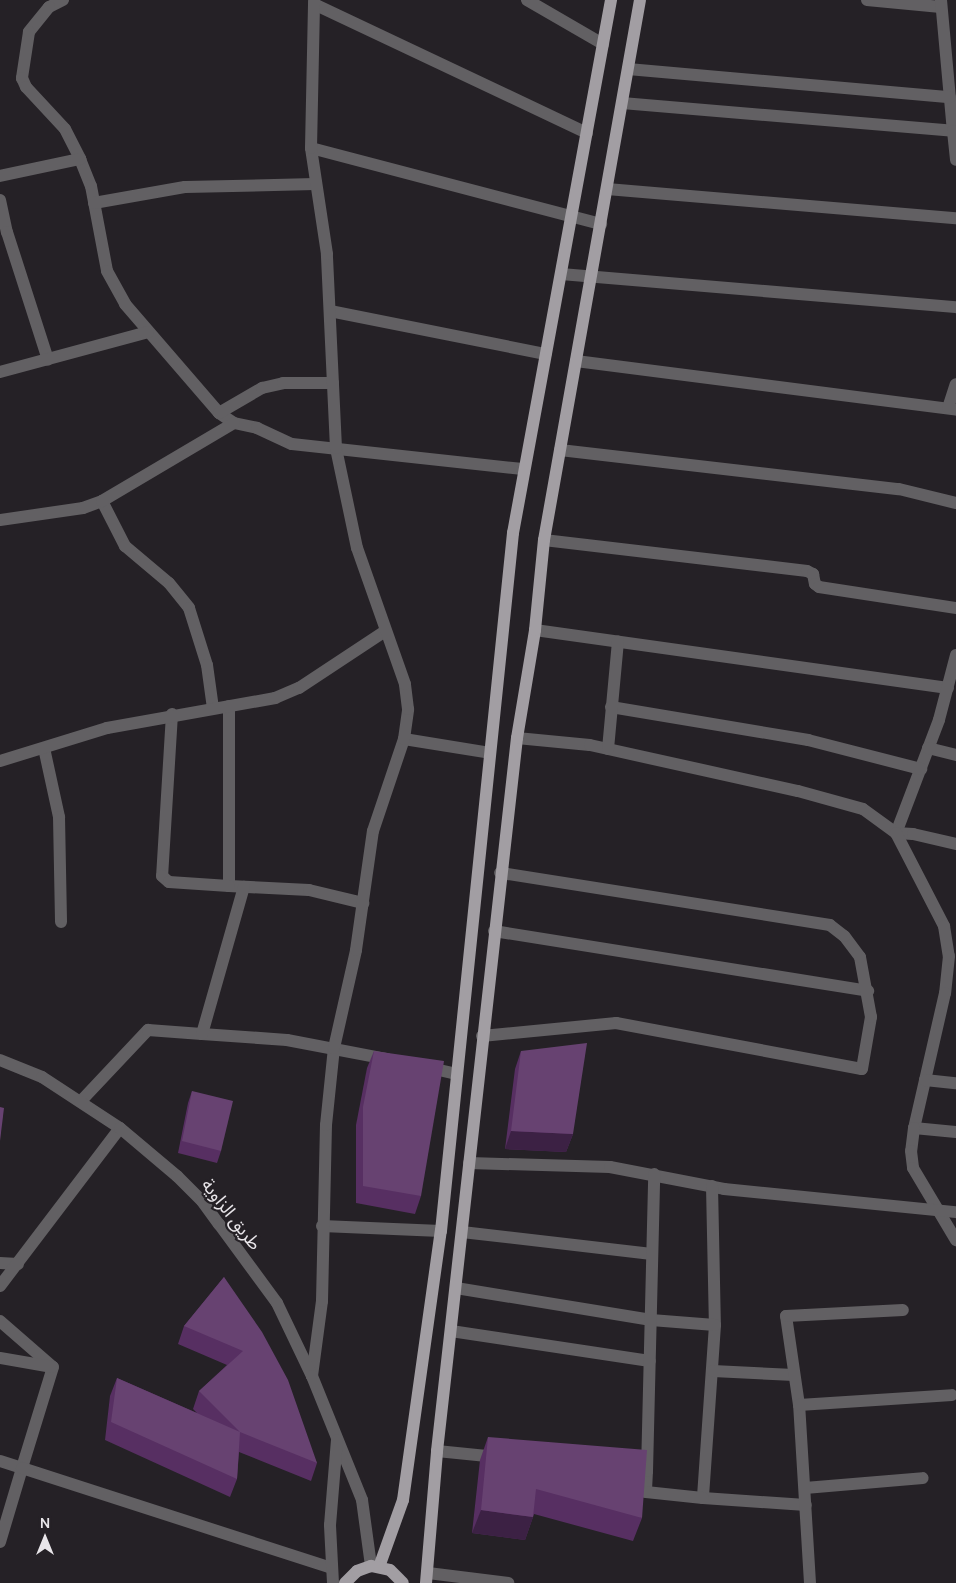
<!DOCTYPE html>
<meta charset="utf-8">
<style>
body{margin:0}
#map{position:relative;width:956px;height:1583px;overflow:hidden;background:#252126;font-family:Manrope,"Noto Sans Arabic",sans-serif}
div>[style]{position:absolute}
[style*='--x']{left:calc(var(--x)*1px);top:calc(var(--y)*1px);width:calc(var(--w)*1px);rotate:calc(var(--a)*1deg)}
.minor>*{height:12px;margin:-6px;padding:0 6px;transform-origin:6px;border-radius:6px;background:#626063}
.tertiary>*{height:12px;margin:-6px;padding:0 6px;transform-origin:6px;border-radius:6px;background:#626063}
.primary>*{height:12px;margin:-6px;padding:0 6px;transform-origin:6px;border-radius:6px;background:#a29ea3}
.wall>*{inset:0;background:#572f62}
.shaded-wall>*{inset:0;background:#3c2144}
.building>*{inset:0;background:#674271}
span{translate:-50% -50%;white-space:nowrap;text-align:center;line-height:1.15;-webkit-text-stroke:4.5px #252126;paint-order:stroke}
.street-label{font-size:18px;color:#e8e5e9}
.north{position:absolute;left:20px;top:1513px;width:50px;height:50px;-webkit-text-stroke:4px #252126;paint-order:stroke;rotate:0deg;font-size:14px;font-weight:700;line-height:20px;text-align:center;color:#e8e5e9}
.north::after{content:'';display:block;margin:auto;width:18px;height:22px;background:#e8e5e9;clip-path:polygon(50% 0,100% 100%,50% 72%,0 100%)}
</style>
<div id="map">
<div class="minor">
<div style="--x:63;--y:0;--w:16;--a:153"></div>
<div style="--x:49;--y:7;--w:32;--a:129"></div>
<div style="--x:29;--y:32;--w:47;--a:98.7"></div>
<div style="--x:22;--y:78;--w:10;--a:66"></div>
<div style="--x:26;--y:87;--w:57;--a:47.1"></div>
<div style="--x:65;--y:129;--w:34;--a:63"></div>
<div style="--x:80;--y:159;--w:29;--a:68"></div>
<div style="--x:91;--y:186;--w:86;--a:79.3"></div>
<div style="--x:107;--y:271;--w:38;--a:61"></div>
<div style="--x:125;--y:304;--w:144;--a:49.2"></div>
<div style="--x:219;--y:413;--w:18;--a:34"></div>
<div style="--x:234;--y:423;--w:24;--a:12"></div>
<div style="--x:257;--y:428;--w:38;--a:25"></div>
<div style="--x:292;--y:444;--w:232;--a:6.2"></div>
<div style="--x:527;--y:0;--w:88;--a:30.1"></div>
<div style="--x:867;--y:0;--w:74;--a:5.4"></div>
<div style="--x:941;--y:0;--w:132;--a:84.8"></div>
<div style="--x:953;--y:131;--w:3;--a:0"></div>
<div style="--x:314;--y:4;--w:302;--a:25.3"></div>
<div style="--x:628;--y:69;--w:323;--a:5"></div>
<div style="--x:622;--y:103;--w:332;--a:4.8"></div>
<div style="--x:953;--y:131;--w:29;--a:84"></div>
<div style="--x:311;--y:148;--w:300;--a:14.7"></div>
<div style="--x:0;--y:176;--w:82;--a:-12"></div>
<div style="--x:607;--y:189;--w:350;--a:4.8"></div>
<div style="--x:0;--y:200;--w:33;--a:78"></div>
<div style="--x:7;--y:232;--w:134;--a:72.2"></div>
<div style="--x:94;--y:203;--w:92;--a:-10"></div>
<div style="--x:185;--y:187;--w:130;--a:-1.3"></div>
<div style="--x:561;--y:274;--w:396;--a:4.8"></div>
<div style="--x:330;--y:311;--w:220;--a:11.3"></div>
<div style="--x:576;--y:361;--w:383;--a:7.3"></div>
<div style="--x:0;--y:372;--w:153;--a:-15.1"></div>
<div style="--x:948;--y:408;--w:25;--a:-72"></div>
<div style="--x:219;--y:413;--w:50;--a:-30.2"></div>
<div style="--x:262;--y:388;--w:22;--a:-13"></div>
<div style="--x:283;--y:383;--w:50;--a:0"></div>
<div style="--x:560;--y:450;--w:341;--a:6.6"></div>
<div style="--x:899;--y:489;--w:59;--a:13.8"></div>
<div style="--x:102;--y:501;--w:51;--a:62.9"></div>
<div style="--x:125;--y:546;--w:57;--a:40.1"></div>
<div style="--x:169;--y:583;--w:32;--a:51"></div>
<div style="--x:189;--y:608;--w:60;--a:72.5"></div>
<div style="--x:207;--y:665;--w:43;--a:82.1"></div>
<div style="--x:0;--y:520;--w:84;--a:-8.2"></div>
<div style="--x:83;--y:508;--w:20;--a:-20"></div>
<div style="--x:102;--y:501;--w:153;--a:-30.6"></div>
<div style="--x:544;--y:540;--w:265;--a:6.7"></div>
<div style="--x:807;--y:571;--w:7;--a:27"></div>
<div style="--x:813;--y:574;--w:10;--a:79"></div>
<div style="--x:815;--y:584;--w:5;--a:37"></div>
<div style="--x:819;--y:587;--w:139;--a:8.7"></div>
<div style="--x:535;--y:630;--w:417;--a:8"></div>
<div style="--x:956;--y:655;--w:67;--a:104.7"></div>
<div style="--x:939;--y:720;--w:121;--a:110.8"></div>
<div style="--x:896;--y:833;--w:17;--a:3"></div>
<div style="--x:913;--y:834;--w:44;--a:13.1"></div>
<div style="--x:229;--y:706;--w:180;--a:90"></div>
<div style="--x:229;--y:886;--w:80;--a:2.9"></div>
<div style="--x:309;--y:890;--w:56;--a:13.5"></div>
<div style="--x:611;--y:707;--w:200;--a:9.5"></div>
<div style="--x:808;--y:740;--w:117;--a:14.4"></div>
<div style="--x:172;--y:714;--w:162;--a:93.5"></div>
<div style="--x:162;--y:876;--w:9;--a:41"></div>
<div style="--x:169;--y:882;--w:60;--a:3.8"></div>
<div style="--x:517;--y:738;--w:73;--a:5.5"></div>
<div style="--x:590;--y:745;--w:213;--a:12.5"></div>
<div style="--x:798;--y:791;--w:67;--a:15.5"></div>
<div style="--x:863;--y:809;--w:41;--a:36"></div>
<div style="--x:896;--y:833;--w:105;--a:62.7"></div>
<div style="--x:944;--y:926;--w:30;--a:81"></div>
<div style="--x:949;--y:956;--w:37;--a:96"></div>
<div style="--x:945;--y:993;--w:139;--a:102.9"></div>
<div style="--x:914;--y:1128;--w:42;--a:5.4"></div>
<div style="--x:404;--y:739;--w:87;--a:9.2"></div>
<div style="--x:44;--y:748;--w:71;--a:77.7"></div>
<div style="--x:59;--y:817;--w:105;--a:88.9"></div>
<div style="--x:928;--y:748;--w:29;--a:14"></div>
<div style="--x:608;--y:749;--w:108;--a:-84.7"></div>
<div style="--x:0;--y:761;--w:112;--a:-17.1"></div>
<div style="--x:107;--y:728;--w:171;--a:-10.1"></div>
<div style="--x:275;--y:698;--w:26;--a:-23"></div>
<div style="--x:299;--y:688;--w:103;--a:-33.5"></div>
<div style="--x:494;--y:931;--w:379;--a:9.1"></div>
<div style="--x:202;--y:1034;--w:85;--a:4"></div>
<div style="--x:287;--y:1040;--w:102;--a:10.8"></div>
<div style="--x:482;--y:1036;--w:135;--a:-5.5"></div>
<div style="--x:616;--y:1023;--w:250;--a:10.6"></div>
<div style="--x:862;--y:1069;--w:53;--a:-80.2"></div>
<div style="--x:871;--y:1017;--w:61;--a:-100.4"></div>
<div style="--x:860;--y:957;--w:26;--a:-127"></div>
<div style="--x:844;--y:936;--w:18;--a:-142"></div>
<div style="--x:830;--y:925;--w:334;--a:-171"></div>
<div style="--x:426;--y:1067;--w:32;--a:13"></div>
<div style="--x:925;--y:1080;--w:31;--a:6"></div>
<div style="--x:81;--y:1101;--w:98;--a:-46.7"></div>
<div style="--x:148;--y:1030;--w:54;--a:4.2"></div>
<div style="--x:202;--y:1034;--w:153;--a:-74.1"></div>
<div style="--x:914;--y:1128;--w:23;--a:97"></div>
<div style="--x:911;--y:1151;--w:17;--a:83"></div>
<div style="--x:913;--y:1168;--w:84;--a:59.2"></div>
<div style="--x:469;--y:1163;--w:141;--a:1.6"></div>
<div style="--x:610;--y:1167;--w:116;--a:10.9"></div>
<div style="--x:724;--y:1189;--w:233;--a:5.7"></div>
<div style="--x:712;--y:1186;--w:139;--a:88.8"></div>
<div style="--x:715;--y:1325;--w:173;--a:94"></div>
<div style="--x:703;--y:1498;--w:103;--a:3.9"></div>
<div style="--x:322;--y:1226;--w:119;--a:2.4"></div>
<div style="--x:462;--y:1232;--w:191;--a:6.6"></div>
<div style="--x:0;--y:1263;--w:18;--a:3"></div>
<div style="--x:0;--y:1286;--w:198;--a:-52.8"></div>
<div style="--x:456;--y:1288;--w:198;--a:9.3"></div>
<div style="--x:651;--y:1320;--w:64;--a:4.5"></div>
<div style="--x:0;--y:1321;--w:70;--a:41"></div>
<div style="--x:53;--y:1367;--w:106;--a:107.1"></div>
<div style="--x:22;--y:1468;--w:23;--a:-162"></div>
<div style="--x:451;--y:1331;--w:201;--a:8.6"></div>
<div style="--x:0;--y:1358;--w:53;--a:9.8"></div>
<div style="--x:713;--y:1371;--w:81;--a:2.8"></div>
<div style="--x:312;--y:1376;--w:76;--a:-82.4"></div>
<div style="--x:322;--y:1301;--w:176;--a:-88.7"></div>
<div style="--x:326;--y:1125;--w:77;--a:-84.1"></div>
<div style="--x:334;--y:1048;--w:100;--a:-77.3"></div>
<div style="--x:356;--y:950;--w:120;--a:-81.9"></div>
<div style="--x:373;--y:831;--w:97;--a:-71.4"></div>
<div style="--x:404;--y:739;--w:30;--a:-82"></div>
<div style="--x:408;--y:709;--w:25;--a:-97"></div>
<div style="--x:405;--y:684;--w:144;--a:-109.4"></div>
<div style="--x:357;--y:548;--w:102;--a:-101.9"></div>
<div style="--x:336;--y:448;--w:194;--a:-92.7"></div>
<div style="--x:327;--y:254;--w:107;--a:-98.6"></div>
<div style="--x:311;--y:148;--w:148;--a:-88.8"></div>
<div style="--x:799;--y:1405;--w:90;--a:-98.3"></div>
<div style="--x:786;--y:1316;--w:117;--a:-2.9"></div>
<div style="--x:437;--y:1451;--w:60;--a:5.7"></div>
<div style="--x:639;--y:1470;--w:8;--a:7"></div>
<div style="--x:647;--y:1471;--w:21;--a:93"></div>
<div style="--x:646;--y:1492;--w:57;--a:6"></div>
<div style="--x:647;--y:1471;--w:297;--a:-88.6"></div>
<div style="--x:805;--y:1488;--w:118;--a:-4.8"></div>
<div style="--x:0;--y:1542;--w:77;--a:-73.4"></div>
<div style="--x:22;--y:1468;--w:325;--a:17.9"></div>
<div style="--x:428;--y:1573;--w:81;--a:7.1"></div>
<div style="--x:810;--y:1583;--w:178;--a:-93.5"></div>
<div style="--x:799;--y:1405;--w:153;--a:-3.7"></div>
</div>
<div class="tertiary">
<div style="--x:0;--y:1060;--w:45;--a:22"></div>
<div style="--x:42;--y:1077;--w:93;--a:33.2"></div>
<div style="--x:120;--y:1128;--w:75;--a:40.1"></div>
<div style="--x:177;--y:1176;--w:35;--a:45"></div>
<div style="--x:202;--y:1201;--w:29;--a:54"></div>
<div style="--x:219;--y:1224;--w:98;--a:53.7"></div>
<div style="--x:277;--y:1303;--w:81;--a:64.4"></div>
<div style="--x:312;--y:1376;--w:134;--a:68"></div>
<div style="--x:362;--y:1500;--w:67;--a:82.2"></div>
<div style="--x:333;--y:1583;--w:58;--a:-93"></div>
<div style="--x:330;--y:1525;--w:85;--a:-85.3"></div>
</div>
<div class="primary">
<div style="--x:379;--y:1567;--w:71;--a:-70.3"></div>
<div style="--x:403;--y:1500;--w:272;--a:-82"></div>
<div style="--x:441;--y:1231;--w:702;--a:-84.11"></div>
<div style="--x:513;--y:533;--w:542;--a:-79.58"></div>
<div style="--x:345;--y:1583;--w:17;--a:-45"></div>
<div style="--x:357;--y:1571;--w:15;--a:-20"></div>
<div style="--x:371;--y:1566;--w:19;--a:12"></div>
<div style="--x:390;--y:1570;--w:18;--a:45"></div>
<div style="--x:426;--y:1583;--w:132;--a:-85.2"></div>
<div style="--x:437;--y:1451;--w:717;--a:-83.6"></div>
<div style="--x:517;--y:738;--w:109;--a:-80.5"></div>
<div style="--x:535;--y:630;--w:90;--a:-84.3"></div>
<div style="--x:544;--y:540;--w:548;--a:-79.92"></div>
</div>
<div class="wall">
<div style="clip-path:polygon(374px 1051px,421px 1196px,415px 1214px,356px 1203px,356px 1125px,367px 1068px)"></div>
<div style="clip-path:polygon(521px 1051px,573px 1134px,566px 1152px,505px 1149px,515px 1069px)"></div>
<div style="clip-path:polygon(192px 1091px,221px 1151px,217px 1163px,178px 1153px,188px 1103px)"></div>
<div style="clip-path:polygon(224px 1277px,317px 1463px,311px 1481px,239px 1452px,237px 1479px,230px 1497px,105px 1440px,110px 1396px,117px 1378px,197px 1413px,193px 1409px,199px 1391px,227px 1365px,178px 1344px,184px 1326px)"></div>
<div style="clip-path:polygon(488px 1437px,642px 1518px,633px 1541px,534px 1514px,533px 1517px,525px 1540px,472px 1533px,480px 1460px)"></div>
</div>
<div class="shaded-wall">
<div style="clip-path:polygon(511px 1131px,573px 1134px,566px 1152px,505px 1149px)"></div>
<div style="clip-path:polygon(481px 1510px,533px 1517px,525px 1540px,472px 1533px)"></div>
</div>
<div class="building">
<div style="clip-path:polygon(587px 1043px,573px 1134px,511px 1131px,521px 1051px)"></div>
<div style="clip-path:polygon(374px 1051px,444px 1061px,421px 1196px,363px 1186px,363px 1107px)"></div>
<div style="clip-path:polygon(192px 1091px,233px 1101px,221px 1151px,182px 1141px)"></div>
<div style="clip-path:polygon(0 1107px,4px 1108px,0 1141px)"></div>
<div style="clip-path:polygon(224px 1277px,262px 1332px,288px 1380px,317px 1463px,240px 1432px,237px 1479px,111px 1422px,117px 1378px,240px 1432px,199px 1391px,243px 1351px,184px 1326px)"></div>
<div style="clip-path:polygon(488px 1437px,647px 1450px,642px 1518px,536px 1489px,533px 1517px,481px 1510px)"></div>
</div>
<div class="street-label">
<span style="left:232px;top:1214px;rotate:52deg">طريق الزاوية</span>
</div>
<div class="north">N</div>
</div>
